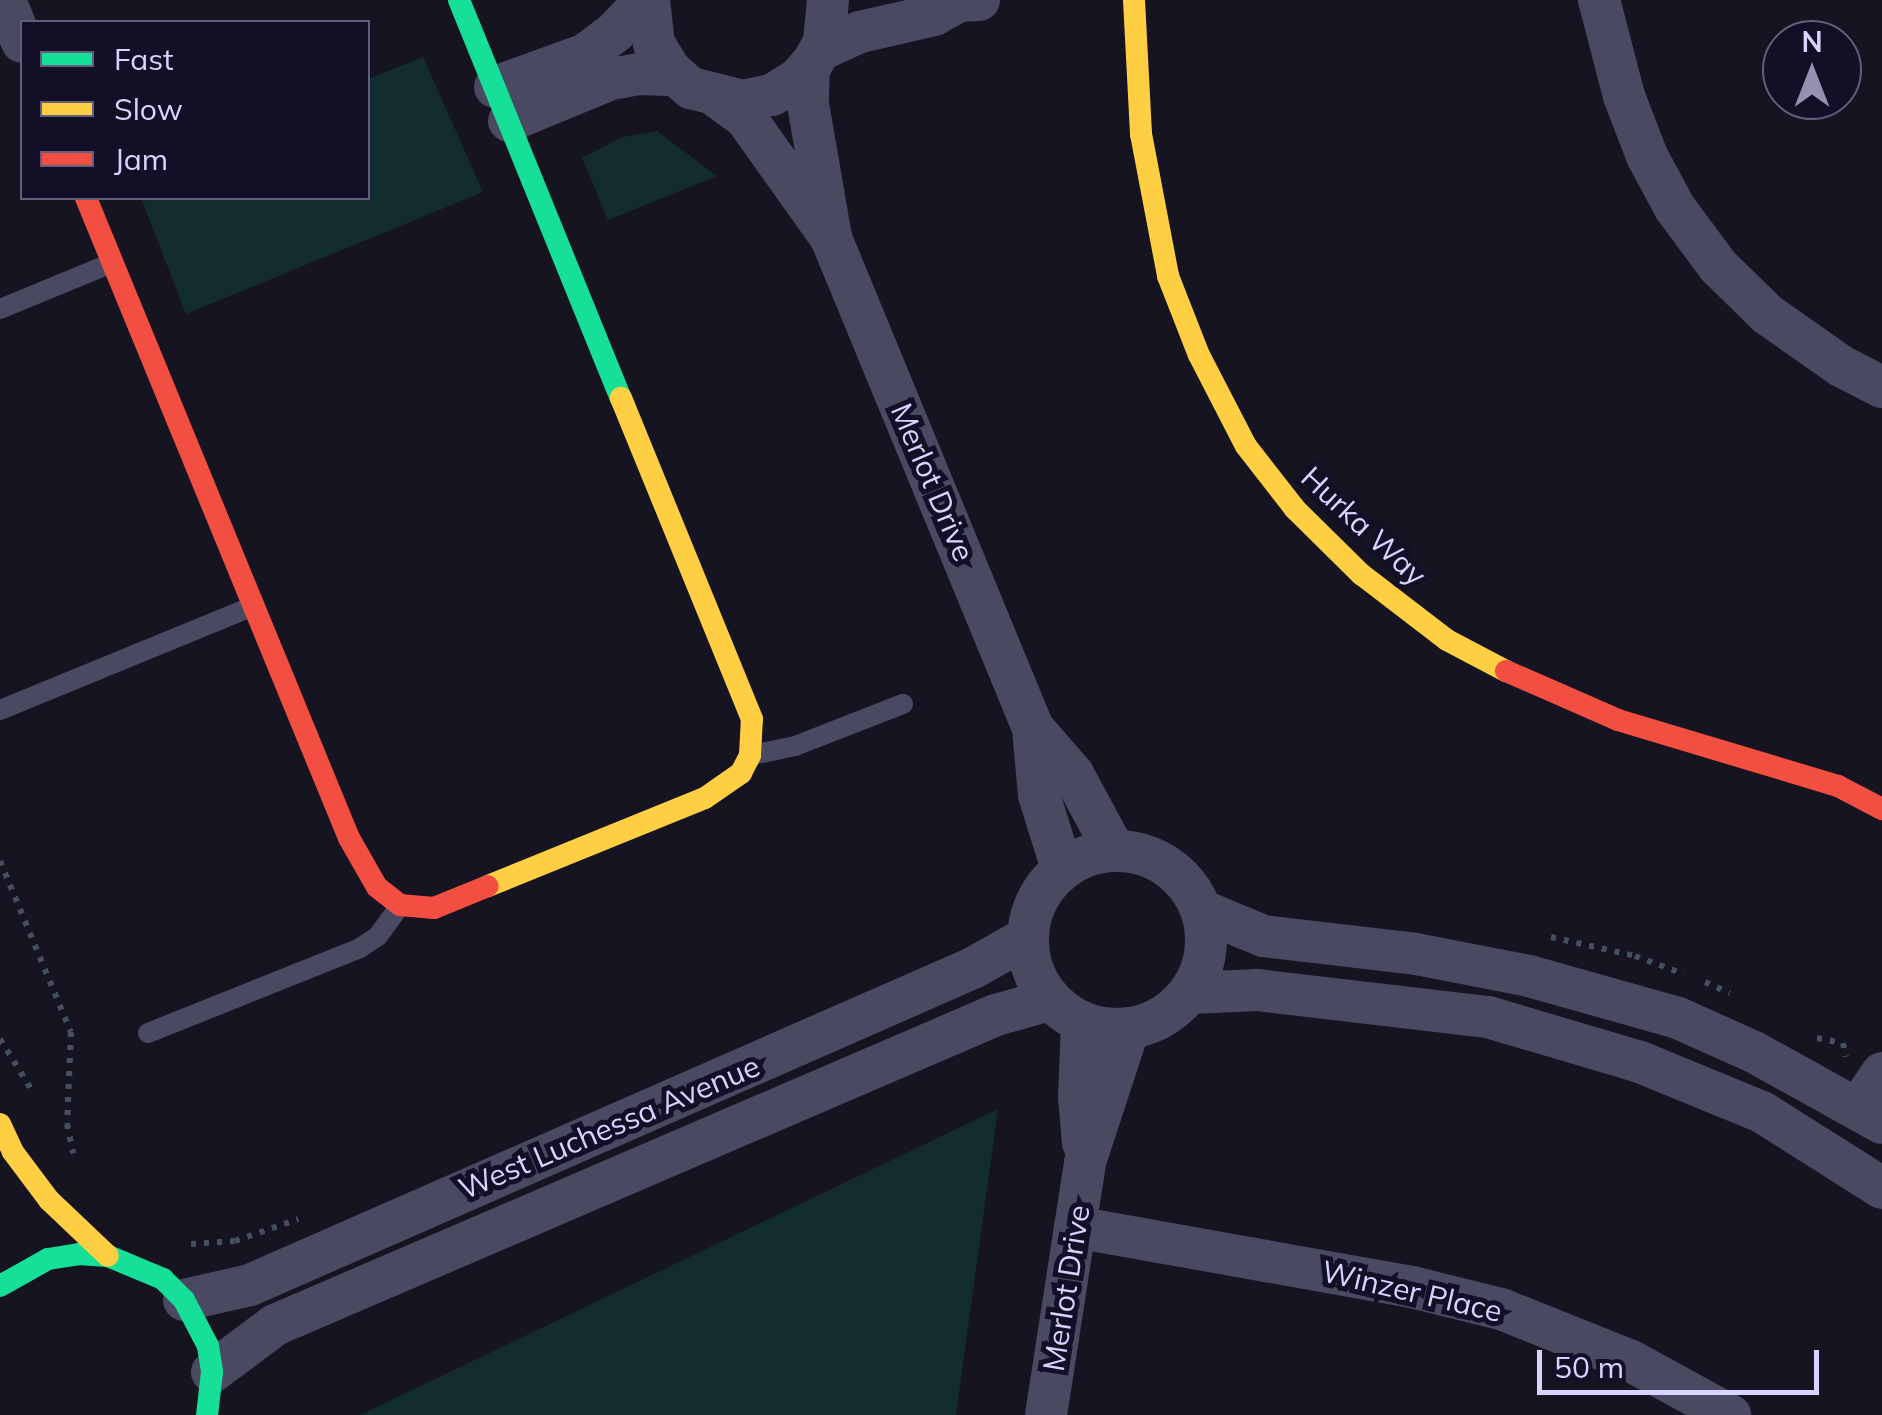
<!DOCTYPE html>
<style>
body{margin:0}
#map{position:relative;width:1882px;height:1415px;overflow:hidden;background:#161421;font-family:Mulish,sans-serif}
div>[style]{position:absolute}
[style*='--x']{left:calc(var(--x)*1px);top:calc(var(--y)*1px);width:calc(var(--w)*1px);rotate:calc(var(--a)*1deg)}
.green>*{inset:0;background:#132c2d}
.path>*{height:6px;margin-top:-3px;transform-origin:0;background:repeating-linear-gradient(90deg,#44505f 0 5px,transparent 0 13px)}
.lane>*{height:20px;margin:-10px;padding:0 10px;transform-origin:10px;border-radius:10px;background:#4a4962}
.street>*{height:42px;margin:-21px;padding:0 21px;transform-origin:21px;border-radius:21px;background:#4a4962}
.street>.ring{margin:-21px;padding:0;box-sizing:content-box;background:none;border:42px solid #4a4962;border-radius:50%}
.fast>*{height:22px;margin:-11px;padding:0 11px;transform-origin:11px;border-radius:11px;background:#16e098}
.slow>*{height:22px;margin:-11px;padding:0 11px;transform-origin:11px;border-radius:11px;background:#ffcf43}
.jam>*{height:22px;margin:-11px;padding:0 11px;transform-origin:11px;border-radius:11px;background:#f24e42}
span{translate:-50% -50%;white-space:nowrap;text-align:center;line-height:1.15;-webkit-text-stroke:10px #130f26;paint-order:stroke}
.street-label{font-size:30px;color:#d9d4ff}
.legend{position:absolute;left:20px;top:20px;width:350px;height:180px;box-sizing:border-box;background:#130f26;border:2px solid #625e7d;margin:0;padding:12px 18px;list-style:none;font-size:30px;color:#d9d4ff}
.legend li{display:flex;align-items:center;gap:20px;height:50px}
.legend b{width:50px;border:2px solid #625e7d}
.north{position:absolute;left:1762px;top:20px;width:100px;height:100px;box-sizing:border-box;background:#130f26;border:2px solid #625e7d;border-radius:50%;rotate:0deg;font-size:28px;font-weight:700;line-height:40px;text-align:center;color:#d9d4ff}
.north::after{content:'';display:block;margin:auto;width:35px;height:45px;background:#9591b1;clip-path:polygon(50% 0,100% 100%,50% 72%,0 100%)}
.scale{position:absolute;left:1537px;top:1350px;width:282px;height:45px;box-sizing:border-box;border:5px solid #d9d4ff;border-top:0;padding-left:12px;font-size:30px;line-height:35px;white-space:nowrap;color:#d9d4ff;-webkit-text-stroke:8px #130f26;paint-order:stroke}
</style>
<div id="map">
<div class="green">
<div style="clip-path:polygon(423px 57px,483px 192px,186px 314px,141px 198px,368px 198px,368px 79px)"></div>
<div style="clip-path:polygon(657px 131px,717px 176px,608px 220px,582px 158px,622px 137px)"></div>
<div style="clip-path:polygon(998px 1109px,956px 1415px,360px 1415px)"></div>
</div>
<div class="path">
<div style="--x:0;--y:861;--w:185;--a:67.5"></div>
<div style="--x:71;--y:1032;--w:92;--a:92.5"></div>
<div style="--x:67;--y:1124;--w:30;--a:78"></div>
<div style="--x:1551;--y:937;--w:86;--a:12.7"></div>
<div style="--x:1635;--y:956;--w:52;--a:20.2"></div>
<div style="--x:1705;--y:982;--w:27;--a:24"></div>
<div style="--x:1817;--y:1038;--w:26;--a:11"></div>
<div style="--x:1843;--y:1043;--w:14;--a:78"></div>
<div style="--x:0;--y:1039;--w:59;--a:58.2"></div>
<div style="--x:191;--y:1244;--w:44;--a:-3.9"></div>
<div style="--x:235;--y:1241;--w:67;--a:-19.2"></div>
</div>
<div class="lane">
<div style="--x:0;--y:309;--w:118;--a:-22.4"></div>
<div style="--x:0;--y:710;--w:274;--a:-22.3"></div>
<div style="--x:752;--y:755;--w:44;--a:-11.8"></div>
<div style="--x:795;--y:746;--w:116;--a:-21.3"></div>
<div style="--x:148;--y:1033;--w:228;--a:-21.8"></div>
<div style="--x:360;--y:948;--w:22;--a:-34"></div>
<div style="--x:378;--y:936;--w:37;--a:-54"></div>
</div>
<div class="street">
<div style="--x:5;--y:0;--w:45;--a:68"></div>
<div style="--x:649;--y:0;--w:44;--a:83.5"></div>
<div style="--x:654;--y:44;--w:31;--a:58"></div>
<div style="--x:670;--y:70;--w:28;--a:41"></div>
<div style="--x:691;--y:88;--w:54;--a:14"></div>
<div style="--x:743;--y:101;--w:30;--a:-12"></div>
<div style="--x:772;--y:95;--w:31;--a:-32"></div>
<div style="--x:798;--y:79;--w:23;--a:-49"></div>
<div style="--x:813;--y:62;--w:23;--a:-61"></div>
<div style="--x:824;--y:42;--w:42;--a:-84.6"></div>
<div style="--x:1599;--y:0;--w:99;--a:75.4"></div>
<div style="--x:1624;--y:96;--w:64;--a:69"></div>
<div style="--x:1647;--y:156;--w:59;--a:61.7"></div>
<div style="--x:1675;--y:208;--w:72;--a:53.4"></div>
<div style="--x:1718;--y:266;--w:69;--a:44.4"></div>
<div style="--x:1767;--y:314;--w:90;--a:35.1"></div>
<div style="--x:1841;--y:366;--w:46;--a:27.1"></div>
<div style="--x:820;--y:50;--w:44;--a:-24.2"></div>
<div style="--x:860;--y:32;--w:76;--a:-12.9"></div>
<div style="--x:934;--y:15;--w:29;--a:-29"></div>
<div style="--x:959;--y:1;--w:20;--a:-3"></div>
<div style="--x:809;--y:67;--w:37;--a:92"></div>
<div style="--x:808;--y:104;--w:135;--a:80.2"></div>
<div style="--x:495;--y:87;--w:97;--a:-19.9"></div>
<div style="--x:586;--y:54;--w:38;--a:-37"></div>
<div style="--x:616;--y:31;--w:42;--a:-46.9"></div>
<div style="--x:717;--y:97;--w:34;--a:36"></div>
<div style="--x:745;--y:117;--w:148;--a:54.6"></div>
<div style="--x:831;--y:238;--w:530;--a:67.6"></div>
<div style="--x:1033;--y:728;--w:67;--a:84.9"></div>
<div style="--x:1039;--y:795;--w:77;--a:72.7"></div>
<div style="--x:509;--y:121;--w:110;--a:-22.4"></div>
<div style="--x:611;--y:79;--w:28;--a:-10"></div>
<div style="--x:639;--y:74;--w:37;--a:2"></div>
<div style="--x:1033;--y:728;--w:61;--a:49"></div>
<div style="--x:1073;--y:774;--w:86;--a:61.7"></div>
<div class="ring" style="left:1028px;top:851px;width:136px;height:136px"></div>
<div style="--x:1203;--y:911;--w:65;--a:22.6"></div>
<div style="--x:1263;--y:936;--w:154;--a:6.7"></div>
<div style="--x:1416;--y:954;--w:115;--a:11"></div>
<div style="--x:1529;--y:976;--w:155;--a:15.7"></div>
<div style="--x:1678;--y:1018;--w:83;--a:24.1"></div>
<div style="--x:1754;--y:1052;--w:146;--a:29"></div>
<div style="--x:1191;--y:993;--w:66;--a:-2.6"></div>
<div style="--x:1257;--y:990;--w:233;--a:6.7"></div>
<div style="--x:1488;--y:1017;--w:159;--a:16.5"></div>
<div style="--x:1640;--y:1062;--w:132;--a:22.3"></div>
<div style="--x:1762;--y:1112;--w:142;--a:32.3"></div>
<div style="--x:1082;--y:1023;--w:74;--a:92.3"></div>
<div style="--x:1079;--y:1097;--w:46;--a:85"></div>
<div style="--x:1859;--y:1107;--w:41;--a:-55.9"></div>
<div style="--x:1075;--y:1227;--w:342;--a:10.1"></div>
<div style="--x:1412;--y:1287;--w:92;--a:13.9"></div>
<div style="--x:1501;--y:1309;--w:140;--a:21.8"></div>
<div style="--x:1631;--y:1361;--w:113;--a:28.6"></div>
<div style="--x:184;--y:1300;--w:68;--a:-12.8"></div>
<div style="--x:250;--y:1285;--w:789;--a:-23.68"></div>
<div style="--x:973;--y:968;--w:63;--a:-29.4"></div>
<div style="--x:212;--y:1372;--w:79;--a:-36.7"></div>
<div style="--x:275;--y:1325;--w:785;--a:-23.27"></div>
<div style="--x:996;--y:1015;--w:55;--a:-15.8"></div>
<div style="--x:1046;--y:1415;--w:256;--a:-81.2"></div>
<div style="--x:1085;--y:1162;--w:141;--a:-71.8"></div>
</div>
<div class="fast">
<div style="--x:459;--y:0;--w:430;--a:67.9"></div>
<div style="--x:0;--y:1286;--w:55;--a:-29.4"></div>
<div style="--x:48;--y:1259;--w:30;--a:-9"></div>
<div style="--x:78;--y:1254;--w:30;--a:4"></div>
<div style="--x:108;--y:1256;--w:60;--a:22.7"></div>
<div style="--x:163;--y:1279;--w:30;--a:45"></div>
<div style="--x:184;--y:1300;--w:52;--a:62.4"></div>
<div style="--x:208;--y:1346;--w:26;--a:81"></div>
<div style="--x:212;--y:1372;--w:43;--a:96.6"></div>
</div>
<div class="slow">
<div style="--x:1134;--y:0;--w:134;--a:87"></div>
<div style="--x:1141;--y:134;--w:145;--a:79.2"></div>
<div style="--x:1168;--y:276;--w:85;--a:68.6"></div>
<div style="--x:1199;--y:355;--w:102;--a:62.7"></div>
<div style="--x:1246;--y:446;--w:80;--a:52.1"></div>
<div style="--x:1295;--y:509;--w:93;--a:44.6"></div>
<div style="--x:1361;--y:574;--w:108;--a:37.5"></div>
<div style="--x:1447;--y:640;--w:67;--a:27.7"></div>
<div style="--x:488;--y:886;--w:234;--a:-22.1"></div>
<div style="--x:705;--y:798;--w:44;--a:-34.8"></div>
<div style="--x:741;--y:773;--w:20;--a:-63"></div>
<div style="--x:750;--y:755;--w:36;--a:-87"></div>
<div style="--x:752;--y:719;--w:347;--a:-112.2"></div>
<div style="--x:0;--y:1124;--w:31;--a:65"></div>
<div style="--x:13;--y:1152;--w:60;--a:53.1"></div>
<div style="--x:49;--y:1200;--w:81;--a:43.5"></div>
</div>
<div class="jam">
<div style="--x:86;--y:198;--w:692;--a:67.66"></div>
<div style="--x:349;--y:838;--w:56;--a:60.3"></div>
<div style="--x:377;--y:887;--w:29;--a:38"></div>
<div style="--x:400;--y:905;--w:34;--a:5"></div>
<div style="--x:434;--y:908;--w:58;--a:-22.2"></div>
<div style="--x:1506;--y:671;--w:122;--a:23.6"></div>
<div style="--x:1618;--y:720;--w:230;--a:16.7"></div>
<div style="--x:1838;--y:786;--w:50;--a:27.6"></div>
</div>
<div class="street-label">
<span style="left:933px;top:482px;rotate:67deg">Merlot Drive</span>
<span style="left:1364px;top:526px;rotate:43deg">Hurka Way</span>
<span style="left:609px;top:1127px;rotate:-23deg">West Luchessa Avenue</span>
<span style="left:1066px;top:1288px;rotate:-81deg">Merlot Drive</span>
<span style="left:1412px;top:1291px;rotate:13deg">Winzer Place</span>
</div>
<ul class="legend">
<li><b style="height:12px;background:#16e098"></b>Fast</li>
<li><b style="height:12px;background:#ffcf43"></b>Slow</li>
<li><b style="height:12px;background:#f24e42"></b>Jam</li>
</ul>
<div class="north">N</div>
<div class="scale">50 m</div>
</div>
